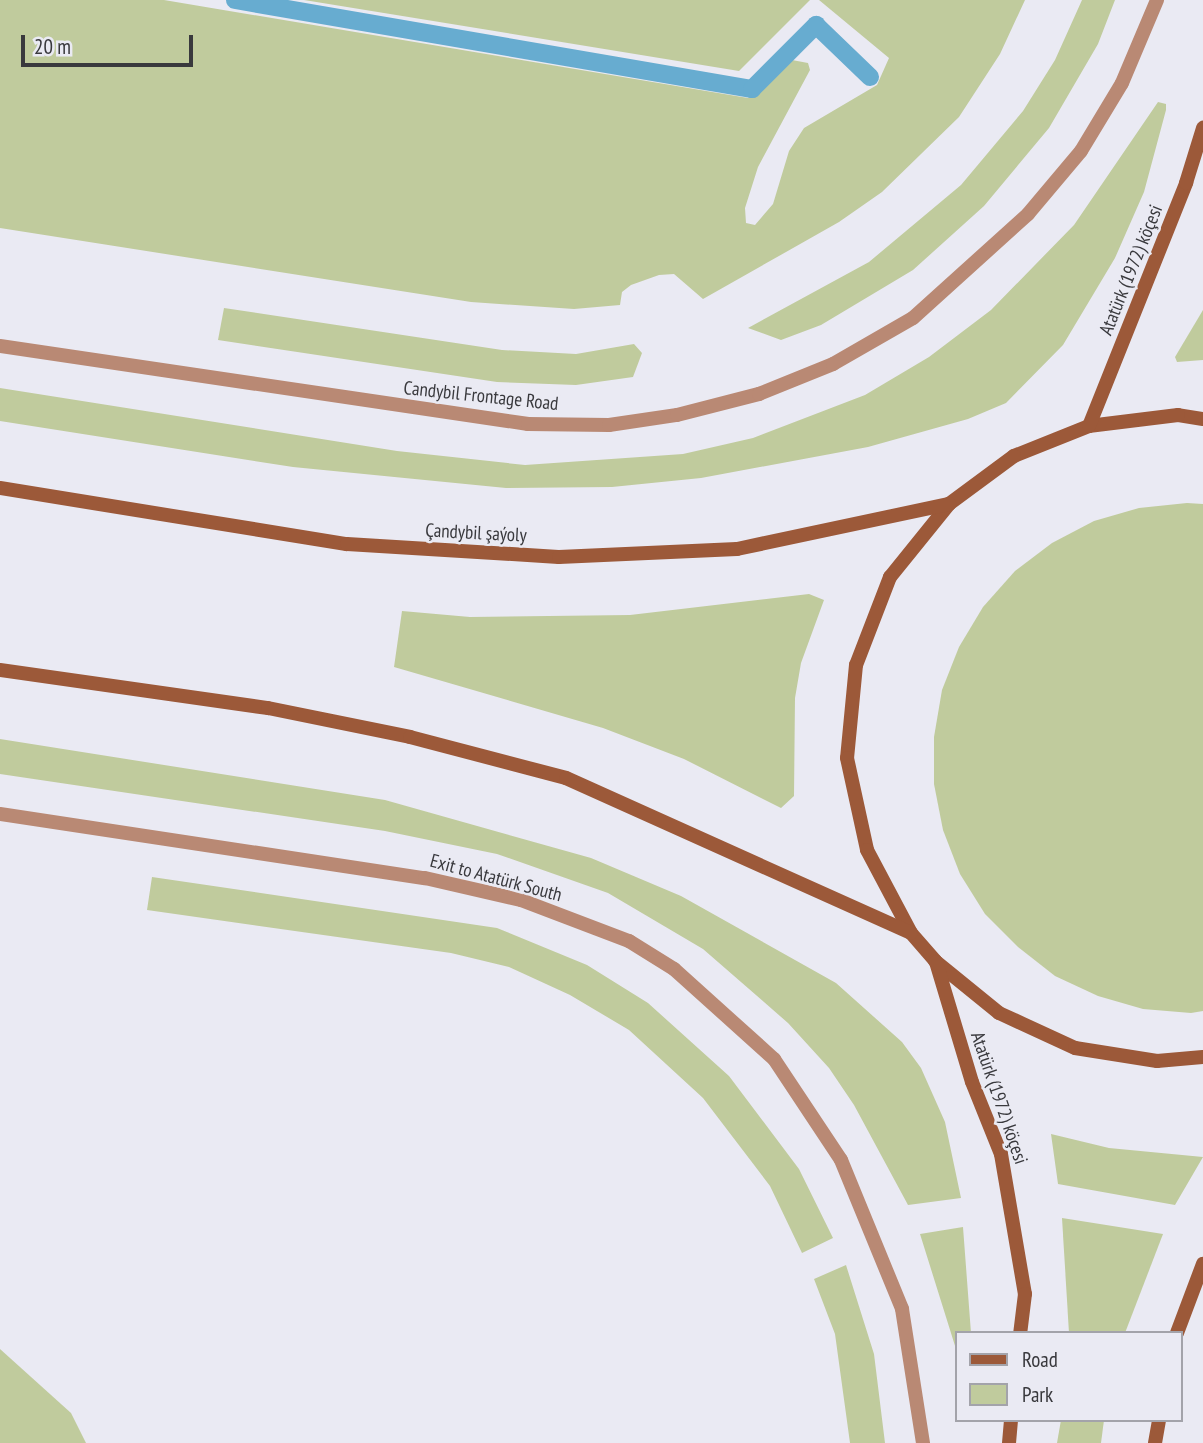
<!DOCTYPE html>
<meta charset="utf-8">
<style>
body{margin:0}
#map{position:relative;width:1203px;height:1443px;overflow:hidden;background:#eaeaf3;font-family:"PT Sans Narrow",sans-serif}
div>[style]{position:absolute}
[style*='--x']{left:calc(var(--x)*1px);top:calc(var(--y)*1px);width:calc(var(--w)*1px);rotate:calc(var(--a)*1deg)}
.green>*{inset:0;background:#c0cb9d}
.stream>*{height:18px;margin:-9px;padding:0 9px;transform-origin:9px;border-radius:9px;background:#67acd0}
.street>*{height:14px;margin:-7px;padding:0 7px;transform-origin:7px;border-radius:7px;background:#b98974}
.secondary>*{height:14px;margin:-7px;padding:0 7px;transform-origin:7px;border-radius:7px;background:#9c5939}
span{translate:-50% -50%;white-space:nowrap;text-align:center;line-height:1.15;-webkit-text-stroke:5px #eaeaf3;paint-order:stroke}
.street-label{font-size:19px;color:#39393d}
.legend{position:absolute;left:955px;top:1331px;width:228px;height:91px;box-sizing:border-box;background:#eaeaf3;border:2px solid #a3a3aa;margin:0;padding:9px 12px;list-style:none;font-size:21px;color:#39393d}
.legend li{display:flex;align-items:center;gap:14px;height:35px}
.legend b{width:35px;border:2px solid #a3a3aa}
.scale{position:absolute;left:21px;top:35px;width:172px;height:32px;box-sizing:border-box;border:4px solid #39393d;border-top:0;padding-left:9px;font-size:21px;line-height:24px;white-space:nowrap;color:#39393d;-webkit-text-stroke:5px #eaeaf3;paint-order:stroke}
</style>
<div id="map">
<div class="green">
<div style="clip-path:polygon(0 0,164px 0,748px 98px,792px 60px,808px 63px,810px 70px,758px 167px,745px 208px,746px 223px,755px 225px,773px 204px,789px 151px,804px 128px,877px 85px,889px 58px,819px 0,1025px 0,1000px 54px,959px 117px,882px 192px,839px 222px,703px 299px,674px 274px,659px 275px,631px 285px,622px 292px,620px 305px,574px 309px,471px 302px,0 228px)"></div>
<div style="clip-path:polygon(304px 0,810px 0,739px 71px)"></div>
<div style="clip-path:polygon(1082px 0,1115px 0,1098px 44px,1049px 128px,984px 206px,913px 270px,821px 325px,781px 340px,748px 328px,869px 262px,961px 185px,1023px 111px,1055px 60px)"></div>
<div style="clip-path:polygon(1158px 102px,1166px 104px,1166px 110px,1144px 192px,1115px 258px,1063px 345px,1006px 403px,968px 419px,868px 447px,701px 478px,612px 487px,506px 488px,293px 467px,0 421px,0 388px,397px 451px,525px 465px,683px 454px,753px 438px,865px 395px,929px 357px,991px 310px,1074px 225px)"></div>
<div style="clip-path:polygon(224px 308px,502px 350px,576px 354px,634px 344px,642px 353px,633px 377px,576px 385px,497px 382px,218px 340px)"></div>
<div style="clip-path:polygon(1203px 310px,1203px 360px,1177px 362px,1175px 357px)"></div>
<div style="clip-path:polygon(1187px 503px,1203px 504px,1203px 1011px,1191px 1013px,1143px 1009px,1098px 996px,1055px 976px,1018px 947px,985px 914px,960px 874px,943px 830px,934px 784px,934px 737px,942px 690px,959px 647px,983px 607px,1015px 571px,1052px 543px,1094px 521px,1139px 508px)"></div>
<div style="clip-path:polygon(809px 594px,824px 600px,801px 663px,795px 698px,794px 796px,781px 808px,684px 759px,603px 728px,394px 667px,402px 611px,470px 617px,630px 615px)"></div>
<div style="clip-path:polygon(0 739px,385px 800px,591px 858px,681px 896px,836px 983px,902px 1042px,921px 1068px,945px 1122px,961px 1198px,908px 1205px,854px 1105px,829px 1068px,788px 1023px,703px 949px,608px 893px,497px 854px,385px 831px,0 774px)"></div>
<div style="clip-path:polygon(152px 877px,497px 928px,587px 965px,648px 1003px,729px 1076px,799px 1169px,833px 1238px,802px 1253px,770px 1186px,703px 1098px,629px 1030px,570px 995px,509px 967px,451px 953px,147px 910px)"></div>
<div style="clip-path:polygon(1051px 1134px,1109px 1148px,1203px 1157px,1175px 1205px,1058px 1184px)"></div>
<div style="clip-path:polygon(1062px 1218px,1163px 1234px,1125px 1333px,1069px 1333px)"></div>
<div style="clip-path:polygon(963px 1227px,971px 1333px,956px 1333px,956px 1349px,920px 1234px)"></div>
<div style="clip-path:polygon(846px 1265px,874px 1354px,885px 1443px,850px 1443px,835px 1334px,814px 1279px)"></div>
<div style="clip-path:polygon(0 1349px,71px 1413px,86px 1443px,0 1443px)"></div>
<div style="clip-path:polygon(1061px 1420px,1104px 1420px,1101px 1443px,1057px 1443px)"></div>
</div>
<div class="stream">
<div style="--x:235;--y:0;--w:525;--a:9.77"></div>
<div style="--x:752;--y:89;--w:91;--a:-45"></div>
<div style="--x:816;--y:25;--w:75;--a:43.9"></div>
</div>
<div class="street">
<div style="--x:0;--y:346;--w:534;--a:8.4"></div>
<div style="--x:528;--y:424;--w:81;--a:0.7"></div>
<div style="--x:609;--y:425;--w:69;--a:-8.4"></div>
<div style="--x:677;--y:415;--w:85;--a:-14.4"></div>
<div style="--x:759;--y:394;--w:80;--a:-22.1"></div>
<div style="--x:833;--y:364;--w:92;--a:-29.9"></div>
<div style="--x:913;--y:318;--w:155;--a:-42.1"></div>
<div style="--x:1028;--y:214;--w:82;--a:-49.9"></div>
<div style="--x:1081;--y:151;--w:79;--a:-58.9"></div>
<div style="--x:1122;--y:83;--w:90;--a:-67.1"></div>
<div style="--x:0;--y:814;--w:430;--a:8.6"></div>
<div style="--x:425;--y:878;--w:98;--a:12.9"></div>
<div style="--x:521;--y:900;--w:116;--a:20.8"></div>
<div style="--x:629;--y:941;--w:53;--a:31.9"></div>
<div style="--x:674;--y:969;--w:135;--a:42"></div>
<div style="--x:774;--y:1059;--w:121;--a:56.4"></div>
<div style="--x:841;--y:1160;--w:161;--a:67.7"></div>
<div style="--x:902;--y:1309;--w:136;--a:81.1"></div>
</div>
<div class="secondary">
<div style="--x:1203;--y:419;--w:25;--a:-171"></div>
<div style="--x:1178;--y:415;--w:90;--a:173"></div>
<div style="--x:1089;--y:426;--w:81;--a:158.2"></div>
<div style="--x:1014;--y:456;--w:81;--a:143.6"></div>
<div style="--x:949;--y:504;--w:94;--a:128.9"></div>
<div style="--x:890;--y:577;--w:94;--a:111.1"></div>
<div style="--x:856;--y:665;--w:93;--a:95.5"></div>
<div style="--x:847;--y:758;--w:94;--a:77.7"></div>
<div style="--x:867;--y:850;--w:94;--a:62.1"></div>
<div style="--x:911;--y:933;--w:37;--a:49"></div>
<div style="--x:935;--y:961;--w:82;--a:39.1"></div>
<div style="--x:999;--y:1013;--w:84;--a:24.7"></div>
<div style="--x:1075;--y:1048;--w:83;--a:9"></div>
<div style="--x:1157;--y:1061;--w:46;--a:-5"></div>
<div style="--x:1089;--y:426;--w:262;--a:-68.2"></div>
<div style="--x:1186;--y:183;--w:58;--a:-72.8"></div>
<div style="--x:0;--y:488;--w:351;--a:9.2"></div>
<div style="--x:347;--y:544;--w:212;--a:3.5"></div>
<div style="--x:559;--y:557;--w:178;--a:-2.6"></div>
<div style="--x:737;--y:549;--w:217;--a:-12"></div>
<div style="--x:0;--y:670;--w:271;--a:8.1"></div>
<div style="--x:268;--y:708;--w:145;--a:11.5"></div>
<div style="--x:410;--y:737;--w:161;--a:14.7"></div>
<div style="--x:566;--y:778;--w:378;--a:24.2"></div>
<div style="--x:936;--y:962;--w:125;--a:73.3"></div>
<div style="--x:972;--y:1082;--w:78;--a:68.1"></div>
<div style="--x:1001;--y:1154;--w:142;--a:80.3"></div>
<div style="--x:1025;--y:1294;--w:39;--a:97"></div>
<div style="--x:1177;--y:1333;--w:74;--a:-69.4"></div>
<div style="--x:1009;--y:1443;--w:23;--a:-85"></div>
<div style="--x:1155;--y:1443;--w:23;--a:-80"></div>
</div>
<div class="street-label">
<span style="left:1131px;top:270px;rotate:-68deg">Atatürk (1972) köçesi</span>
<span style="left:481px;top:396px;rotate:6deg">Candybil Frontage Road</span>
<span style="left:476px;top:533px;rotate:3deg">Çandybil şaýoly</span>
<span style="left:496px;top:878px;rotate:15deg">Exit to Atatürk South</span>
<span style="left:999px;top:1098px;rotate:71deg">Atatürk (1972) köçesi</span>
</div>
<ul class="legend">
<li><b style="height:9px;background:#9c5939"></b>Road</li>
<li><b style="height:19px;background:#c0cb9d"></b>Park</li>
</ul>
<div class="scale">20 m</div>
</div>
